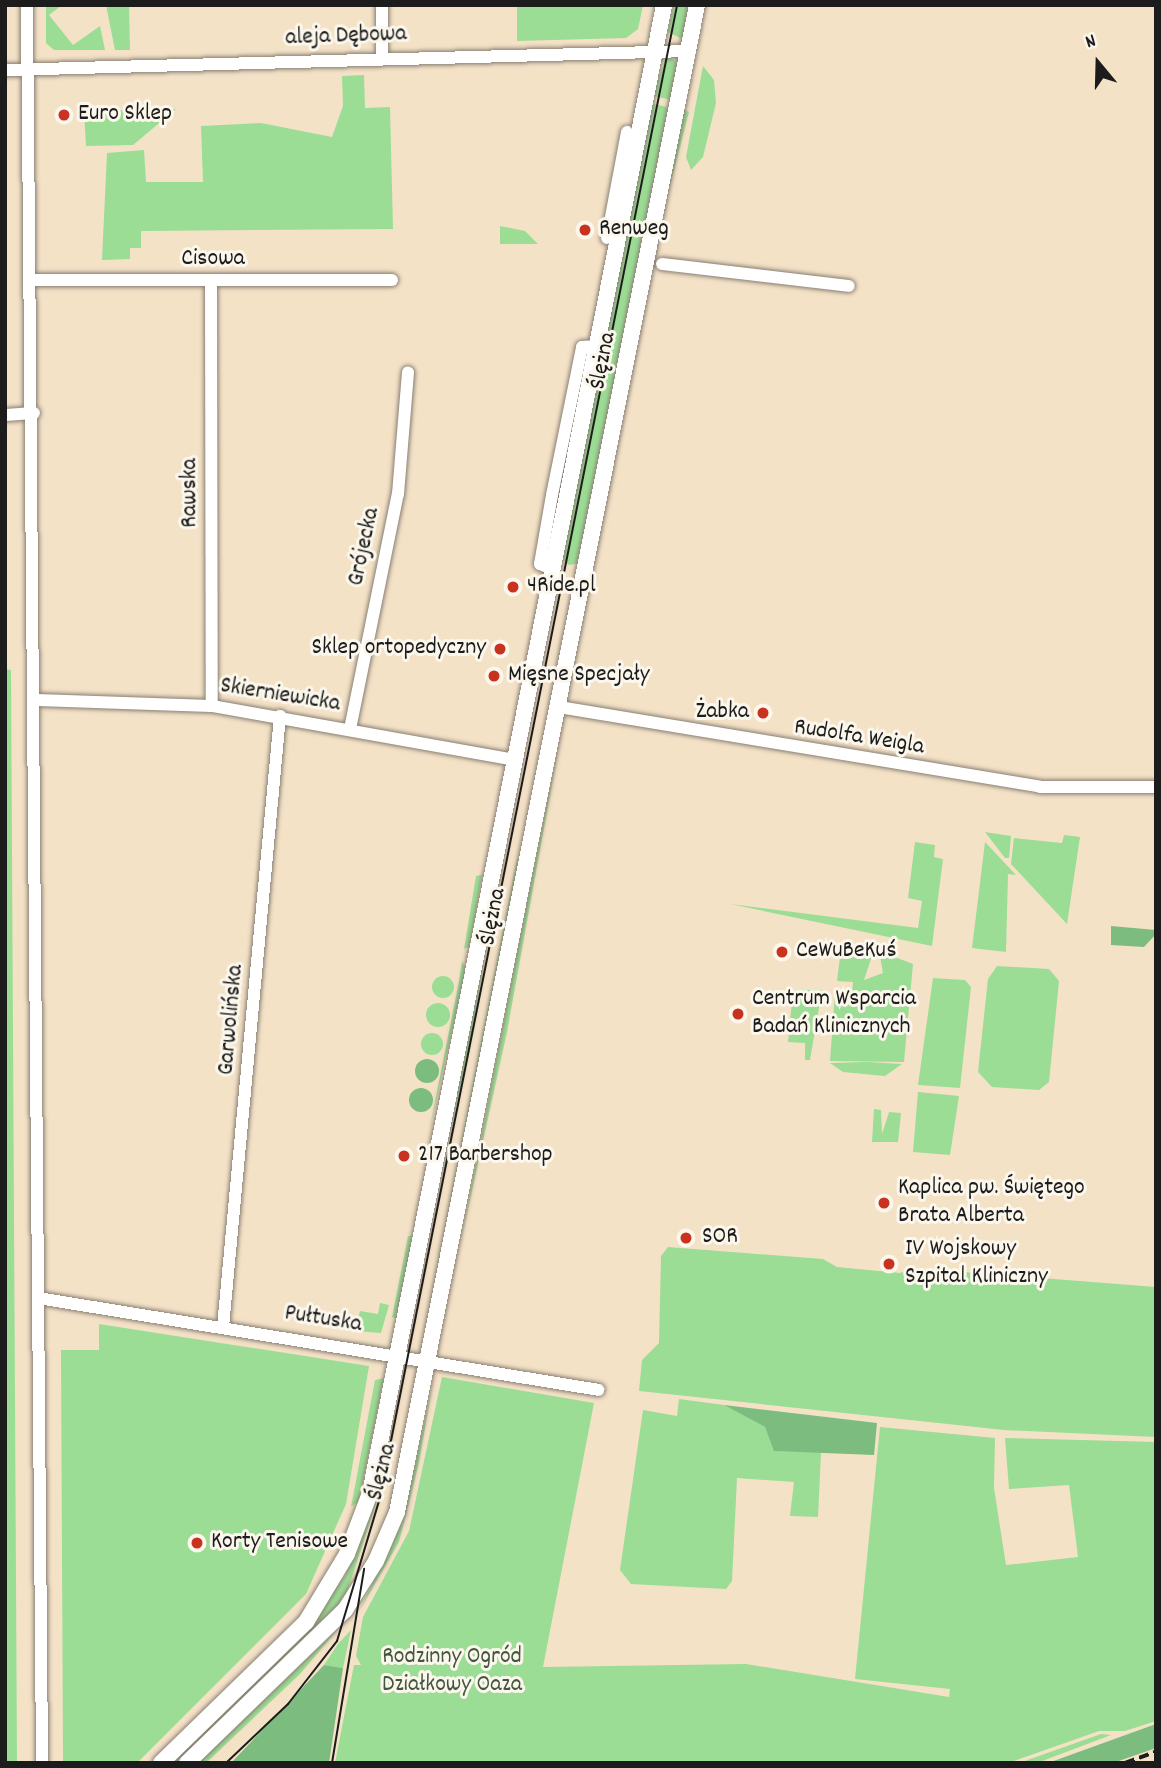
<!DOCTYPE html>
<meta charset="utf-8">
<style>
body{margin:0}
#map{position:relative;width:1161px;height:1768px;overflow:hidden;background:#f4e2c7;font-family:Dekko,sans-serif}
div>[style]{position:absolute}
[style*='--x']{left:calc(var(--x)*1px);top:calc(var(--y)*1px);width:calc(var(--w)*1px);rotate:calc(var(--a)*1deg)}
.green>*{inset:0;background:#9bdd94}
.round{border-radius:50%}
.forest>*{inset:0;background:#7cbc7e}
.roads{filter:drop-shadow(0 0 2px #887f72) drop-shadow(0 0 2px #887f72)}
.minor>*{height:12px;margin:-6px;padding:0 6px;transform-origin:6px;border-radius:6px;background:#fff}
.major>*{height:16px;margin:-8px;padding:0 8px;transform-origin:8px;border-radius:8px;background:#fff}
.tram>*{height:2px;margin:-1px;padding:0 1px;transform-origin:1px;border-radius:1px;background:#1c1c1c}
.rail>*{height:3.5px;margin-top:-1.75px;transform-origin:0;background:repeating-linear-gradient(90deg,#1c1c1c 0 10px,transparent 0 15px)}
.dots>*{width:19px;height:19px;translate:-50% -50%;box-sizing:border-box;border:4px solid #fbf7ec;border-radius:50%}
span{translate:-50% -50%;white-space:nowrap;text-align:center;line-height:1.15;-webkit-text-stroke:6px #fbf7ec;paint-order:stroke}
.street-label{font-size:24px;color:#1c1c1c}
.poi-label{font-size:24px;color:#1c1c1c}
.left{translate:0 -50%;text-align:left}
.right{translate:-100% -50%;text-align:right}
.park-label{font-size:24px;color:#425640}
.frame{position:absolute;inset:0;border:7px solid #1c1c1c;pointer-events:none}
.north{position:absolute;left:1063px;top:28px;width:70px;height:70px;-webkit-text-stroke:5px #fbf7ec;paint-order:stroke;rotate:341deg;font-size:19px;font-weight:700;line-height:28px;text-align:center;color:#1c1c1c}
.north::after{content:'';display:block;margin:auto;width:24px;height:32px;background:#1c1c1c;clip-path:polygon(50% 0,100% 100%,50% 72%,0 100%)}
</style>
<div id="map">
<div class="green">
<div style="clip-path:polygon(46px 5px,62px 5px,49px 15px,73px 45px,100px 26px,105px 50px,54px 50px,46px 43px)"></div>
<div style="clip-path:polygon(106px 5px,129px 5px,130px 50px,115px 50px)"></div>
<div style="clip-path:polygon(517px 5px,643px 5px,638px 29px,626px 38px,517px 41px)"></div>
<div style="clip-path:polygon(674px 5px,690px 5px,682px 39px,668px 32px)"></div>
<div style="clip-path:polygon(666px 56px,679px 63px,672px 100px,653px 96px)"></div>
<div style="clip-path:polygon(703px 66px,714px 80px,716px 103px,703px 157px,691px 170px,686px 157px)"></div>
<div style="clip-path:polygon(364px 75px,365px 108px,390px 107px,393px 229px,141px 231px,141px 248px,130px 248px,130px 259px,102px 260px,107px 153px,144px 150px,146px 182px,203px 182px,201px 126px,261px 123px,332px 137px,343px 106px,342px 76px)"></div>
<div style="clip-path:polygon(651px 103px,670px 108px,580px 563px,569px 565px,561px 558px)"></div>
<div style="clip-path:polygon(176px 109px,133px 145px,86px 146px,84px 111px)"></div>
<div style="clip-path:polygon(684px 110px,689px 112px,670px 186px,669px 186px)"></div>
<div style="clip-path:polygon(500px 226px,525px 231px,538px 244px,500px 244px)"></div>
<div style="clip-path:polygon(5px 669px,11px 670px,17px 1763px,5px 1763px)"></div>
<div style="clip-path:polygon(559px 745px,507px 1032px,462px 1236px,527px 903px)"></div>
<div style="clip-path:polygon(985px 832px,1011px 836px,1009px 858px,1005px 858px)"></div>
<div style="clip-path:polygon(1064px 835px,1080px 837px,1067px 924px,1011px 864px,1014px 838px,1062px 843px)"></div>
<div style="clip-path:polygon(915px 842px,935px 845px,934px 857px,943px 859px,932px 946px,730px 904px,918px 928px,922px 901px,908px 898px)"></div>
<div style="clip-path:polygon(985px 842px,1016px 875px,1008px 874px,1006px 952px,972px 948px)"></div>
<div style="clip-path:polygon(501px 858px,472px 1033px,422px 1262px)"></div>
<div style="clip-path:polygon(517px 859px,522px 860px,431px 1325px,426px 1324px)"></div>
<div style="clip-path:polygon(482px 875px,470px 946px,464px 949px,476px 876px)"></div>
<div style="clip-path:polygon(852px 946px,874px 950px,864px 980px,883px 973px,879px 951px,913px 964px,904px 1062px,830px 1061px,835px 993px,852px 993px,853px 982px,837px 981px,840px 957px)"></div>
<div style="clip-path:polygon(462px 961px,466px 969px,429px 1132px,459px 981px)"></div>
<div style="clip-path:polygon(997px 966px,1049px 969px,1059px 981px,1049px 1082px,1039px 1090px,992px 1087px,978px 1072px,988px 979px)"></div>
<div class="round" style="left:432px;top:976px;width:22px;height:22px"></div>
<div style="clip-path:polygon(933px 978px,965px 980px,971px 987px,960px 1088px,918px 1085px)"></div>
<div style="clip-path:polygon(793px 990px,822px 990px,810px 1060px,805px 1060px,805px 1043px,788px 1042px)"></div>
<div class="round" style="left:426px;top:1003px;width:24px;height:24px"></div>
<div class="round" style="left:421px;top:1033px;width:22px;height:22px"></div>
<div style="clip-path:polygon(830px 1063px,868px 1062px,902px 1064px,885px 1076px,843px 1072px)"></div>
<div style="clip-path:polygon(918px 1092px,959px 1096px,950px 1155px,913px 1152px)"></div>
<div style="clip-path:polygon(874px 1109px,881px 1110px,882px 1134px,889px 1112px,901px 1113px,898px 1142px,872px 1142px)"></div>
<div style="clip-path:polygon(408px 1236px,413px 1236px,396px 1318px,392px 1317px)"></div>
<div style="clip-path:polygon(668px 1247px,823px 1259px,837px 1267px,900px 1273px,913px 1268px,1156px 1287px,1156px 1437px,1004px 1430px,639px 1391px,642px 1360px,659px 1343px,661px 1256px)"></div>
<div style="clip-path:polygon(380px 1303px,389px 1305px,381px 1333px,355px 1331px,360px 1311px,378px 1314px)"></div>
<div style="clip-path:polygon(99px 1324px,369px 1366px,346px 1504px,306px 1594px,137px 1763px,63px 1763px,61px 1350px,99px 1350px)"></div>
<div style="clip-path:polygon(442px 1377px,594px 1403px,543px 1667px,746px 1664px,949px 1697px,950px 1689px,855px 1679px,880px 1427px,995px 1438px,994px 1488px,1006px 1565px,1078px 1557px,1069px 1485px,1009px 1489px,1005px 1438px,1156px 1442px,1156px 1721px,1125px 1731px,1099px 1731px,1008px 1763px,335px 1763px,354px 1665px,361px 1665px,356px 1656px,363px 1617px,409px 1531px)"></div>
<div style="clip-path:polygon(384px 1378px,359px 1501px,351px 1507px,375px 1380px)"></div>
<div style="clip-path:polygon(399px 1381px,377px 1501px,345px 1598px,178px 1763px,170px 1763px,285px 1654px,345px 1576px,373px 1506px)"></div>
<div style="clip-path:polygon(432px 1388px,419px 1463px,399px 1542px,360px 1610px,404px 1515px)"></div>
<div style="clip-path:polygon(679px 1399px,724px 1405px,765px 1427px,775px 1451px,821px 1452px,818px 1517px,790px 1516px,794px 1482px,737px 1478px,732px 1581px,726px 1589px,631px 1584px,620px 1570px,643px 1410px,677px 1416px)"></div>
<div style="clip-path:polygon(339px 1628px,300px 1674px,206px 1763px,198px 1763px)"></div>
<div style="clip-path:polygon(351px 1630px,343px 1668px,324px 1665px,338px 1644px)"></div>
<div style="clip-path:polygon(1101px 1734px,1111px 1735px,1037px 1763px,1019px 1763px)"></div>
</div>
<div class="forest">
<div style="clip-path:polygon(1111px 926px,1156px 930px,1156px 934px,1144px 947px,1111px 945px)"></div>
<div class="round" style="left:415px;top:1059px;width:24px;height:24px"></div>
<div class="round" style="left:409px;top:1088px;width:24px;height:24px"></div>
<div style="clip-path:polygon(724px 1405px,877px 1423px,874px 1455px,774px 1451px,765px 1427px)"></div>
<div style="clip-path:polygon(324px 1665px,343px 1668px,329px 1763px,231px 1763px)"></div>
<div style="clip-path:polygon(1156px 1724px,1156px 1748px,1113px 1763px,1048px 1763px)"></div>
</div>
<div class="roads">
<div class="minor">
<div style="--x:27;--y:5;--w:1758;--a:89.51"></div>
<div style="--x:382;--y:5;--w:52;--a:90"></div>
<div style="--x:5;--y:70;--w:683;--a:-1.59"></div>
<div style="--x:607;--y:238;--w:108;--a:-79.3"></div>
<div style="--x:662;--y:264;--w:188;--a:6.7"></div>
<div style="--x:33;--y:280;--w:359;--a:0"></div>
<div style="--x:211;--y:281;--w:425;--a:89.9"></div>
<div style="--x:5;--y:415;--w:29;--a:-4"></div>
<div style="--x:552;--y:569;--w:13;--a:-157"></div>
<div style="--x:540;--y:564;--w:70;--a:-80.1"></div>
<div style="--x:552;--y:495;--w:151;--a:-78.5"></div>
<div style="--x:582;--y:347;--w:15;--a:-4"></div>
<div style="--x:36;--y:700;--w:176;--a:2"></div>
<div style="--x:212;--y:706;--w:307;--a:10.1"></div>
<div style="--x:559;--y:707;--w:488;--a:9.4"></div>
<div style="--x:1040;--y:787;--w:116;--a:0"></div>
<div style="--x:350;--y:729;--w:240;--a:-78.5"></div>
<div style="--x:398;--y:494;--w:122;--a:-85.3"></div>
<div style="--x:38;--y:1298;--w:568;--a:9.31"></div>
<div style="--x:223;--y:1327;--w:614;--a:-84.67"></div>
</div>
<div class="major">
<div style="--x:161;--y:1763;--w:202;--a:-44.2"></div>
<div style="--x:306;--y:1622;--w:79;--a:-58.9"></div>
<div style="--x:347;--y:1554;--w:65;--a:-69.3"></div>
<div style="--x:370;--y:1493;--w:1517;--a:-78.82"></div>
<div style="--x:187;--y:1763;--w:220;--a:-44.1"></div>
<div style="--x:345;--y:1610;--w:58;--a:-57.7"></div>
<div style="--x:376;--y:1561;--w:53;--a:-66.8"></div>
<div style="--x:397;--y:1512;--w:1537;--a:-78.74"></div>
</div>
</div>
<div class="tram">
<div style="--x:226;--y:1763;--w:86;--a:-43.6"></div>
<div style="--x:288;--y:1704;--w:80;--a:-52.1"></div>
<div style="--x:337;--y:1641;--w:146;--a:-73.3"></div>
<div style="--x:379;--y:1501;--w:1525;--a:-78.73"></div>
<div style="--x:332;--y:1763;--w:197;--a:-80.6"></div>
</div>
<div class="rail">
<div style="--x:1125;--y:1763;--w:33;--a:-20"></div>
</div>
<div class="dots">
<div style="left:64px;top:115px;background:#c8321e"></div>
<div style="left:585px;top:230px;background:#c8321e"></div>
<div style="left:513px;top:587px;background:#c8321e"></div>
<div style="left:500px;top:649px;background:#c8321e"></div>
<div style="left:494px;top:676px;background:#c8321e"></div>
<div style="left:763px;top:713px;background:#c8321e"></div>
<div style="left:782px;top:952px;background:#c8321e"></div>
<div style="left:738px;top:1014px;background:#c8321e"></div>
<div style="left:404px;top:1156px;background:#c8321e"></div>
<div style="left:884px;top:1203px;background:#c8321e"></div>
<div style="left:686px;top:1238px;background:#c8321e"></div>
<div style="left:889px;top:1264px;background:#c8321e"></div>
<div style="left:197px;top:1543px;background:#c8321e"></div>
</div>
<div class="street-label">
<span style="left:346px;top:37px;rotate:-2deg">aleja Dębowa</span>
<span style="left:213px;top:260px">Cisowa</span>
<span style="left:604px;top:361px;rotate:-79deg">Ślężna</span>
<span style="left:191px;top:493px;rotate:-90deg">Rawska</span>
<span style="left:365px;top:547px;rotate:-78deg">Grójecka</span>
<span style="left:280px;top:696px;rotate:9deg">Skierniewicka</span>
<span style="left:859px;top:738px;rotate:9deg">Rudolfa Weigla</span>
<span style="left:494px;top:917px;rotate:-79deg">Ślężna</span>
<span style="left:232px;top:1020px;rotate:-85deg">Garwolińska</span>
<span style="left:323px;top:1320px;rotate:9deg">Pułtuska</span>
<span style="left:383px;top:1472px;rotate:-76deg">Ślężna</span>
</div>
<div class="poi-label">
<span class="left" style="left:78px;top:115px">Euro Sklep</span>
<span class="left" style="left:599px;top:230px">Renweg</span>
<span class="left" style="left:527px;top:587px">4Ride.pl</span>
<span class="right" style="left:486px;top:649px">Sklep ortopedyczny</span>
<span class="left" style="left:508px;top:676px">Mięsne Specjały</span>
<span class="right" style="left:749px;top:713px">Żabka</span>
<span class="left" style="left:796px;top:952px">CeWuBeKuś</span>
<span class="left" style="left:752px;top:1014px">Centrum Wsparcia<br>Badań Klinicznych</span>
<span class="left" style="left:418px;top:1156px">217 Barbershop</span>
<span class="left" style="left:898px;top:1203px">Kaplica pw. Świętego<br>Brata Alberta</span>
<span class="left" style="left:702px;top:1238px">SOR</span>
<span class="left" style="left:905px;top:1264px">IV Wojskowy<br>Szpital Kliniczny</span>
<span class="left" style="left:211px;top:1543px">Korty Tenisowe</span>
</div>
<div class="park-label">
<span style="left:452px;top:1672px">Rodzinny Ogród<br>Działkowy Oaza</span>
</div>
<div class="frame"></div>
<div class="north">N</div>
</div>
